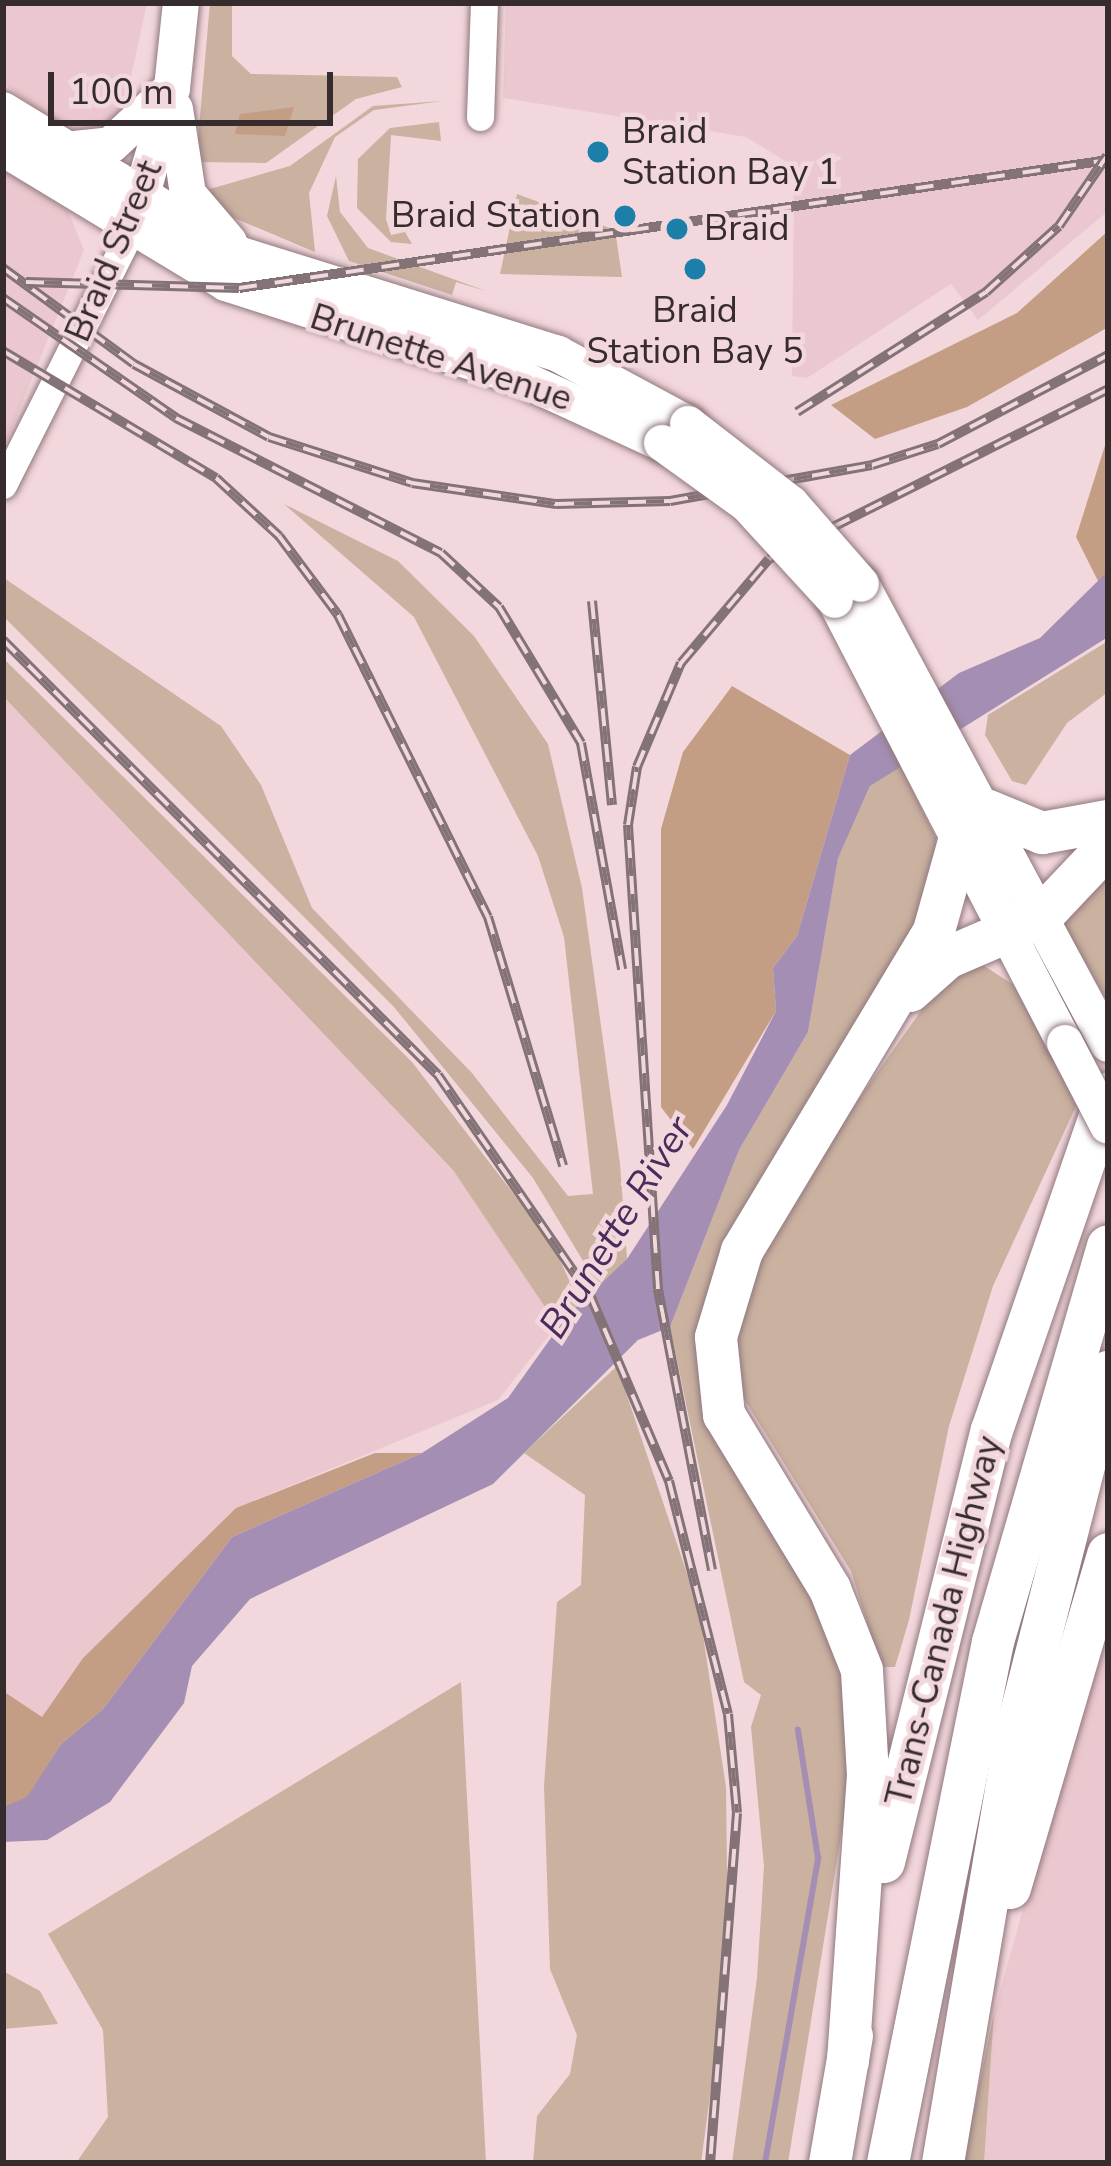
<!DOCTYPE html>
<style>
body{margin:0}
#map{position:relative;width:1111px;height:2166px;overflow:hidden;background:#f2d7dc;font-family:"Nunito Sans",sans-serif}
div>[style]{position:absolute}
[style*='--x']{left:calc(var(--x)*1px);top:calc(var(--y)*1px);width:calc(var(--w)*1px);rotate:calc(var(--a)*1deg)}
.built>*{inset:0;background:#ebc8cf}
.green>*{inset:0;background:#cab1a0}
.forest>*{inset:0;background:#c49e84}
.water>*{inset:0;background:#a48eb3}
.stream>*{height:6px;margin:-3px;padding:0 3px;transform-origin:3px;border-radius:3px;background:#a48eb3}
.roads{filter:drop-shadow(0 0 3px #91797e) drop-shadow(0 0 3px #91797e)}
.minor>*{height:27px;margin:-13.5px;padding:0 13.5px;transform-origin:13.5px;border-radius:13.5px;background:#fff}
.major>*{height:36px;margin:-18px;padding:0 18px;transform-origin:18px;border-radius:18px;background:#fff}
.highway>*{height:42px;margin:-21px;padding:0 21px;transform-origin:21px;border-radius:21px;background:#fff}
.rail>*{height:10px;margin-top:-5px;transform-origin:0;background:repeating-linear-gradient(90deg,#f2d7dc 0 18px,#837276 0 36px);box-sizing:border-box;border-block:3px solid #837276}
.bridges{filter:drop-shadow(0 0 3px #91797e) drop-shadow(0 0 3px #91797e)}
.major-bridge>*{height:36px;margin:-18px;padding:0 18px;transform-origin:18px;border-radius:18px;background:#fff}
.dots>*{width:33px;height:33px;translate:-50% -50%;box-sizing:border-box;border:6px solid #f2d7dc;border-radius:50%}
span{translate:-50% -50%;white-space:nowrap;text-align:center;line-height:1.15;-webkit-text-stroke:9px #f2d7dc;paint-order:stroke}
.poi-label{font-size:36px;color:#362c2e}
.left{translate:0 -50%;text-align:left}
.right{translate:-100% -50%;text-align:right}
.street-label{font-size:36px;color:#362c2e}
.water-label{font-size:39px;color:#4a2b5c;font-style:italic}
.frame{position:absolute;inset:0;border:6px solid #362c2e;pointer-events:none}
.scale{position:absolute;left:48px;top:72px;width:285px;height:54px;box-sizing:border-box;border:6px solid #362c2e;border-top:0;padding-left:15px;font-size:36px;line-height:42px;white-space:nowrap;color:#362c2e;-webkit-text-stroke:9px #f2d7dc;paint-order:stroke}
</style>
<div id="map">
<div class="built">
<div style="clip-path:polygon(3px 3px,147px 3px,123px 114px,93px 135px,67px 131px,3px 83px)"></div>
<div style="clip-path:polygon(506px 3px,1108px 3px,1108px 211px,978px 320px,951px 284px,807px 378px,792px 376px,794px 182px,785px 161px,746px 137px,503px 98px)"></div>
<div style="clip-path:polygon(3px 166px,68px 211px,84px 250px,3px 450px)"></div>
<div style="clip-path:polygon(3px 677px,453px 1170px,557px 1325px,498px 1400px,236px 1508px,83px 1658px,42px 1717px,3px 1691px)"></div>
<div style="clip-path:polygon(1108px 1604px,1108px 2163px,984px 2163px,994px 2013px)"></div>
</div>
<div class="green">
<div style="clip-path:polygon(210px 3px,232px 3px,232px 56px,251px 74px,397px 77px,402px 87px,356px 99px,266px 163px,196px 162px)"></div>
<div style="clip-path:polygon(443px 101px,374px 110px,335px 137px,309px 193px,315px 252px,227px 215px,203px 191px,290px 166px,373px 106px)"></div>
<div style="clip-path:polygon(439px 122px,441px 141px,391px 135px,386px 219px,391px 235px,405px 232px,412px 244px,391px 242px,357px 208px,358px 159px,390px 128px)"></div>
<div style="clip-path:polygon(336px 176px,340px 212px,368px 248px,486px 291px,456px 282px,452px 295px,349px 261px,327px 216px)"></div>
<div style="clip-path:polygon(517px 194px,615px 230px,622px 277px,500px 274px)"></div>
<div style="clip-path:polygon(284px 504px,398px 561px,474px 636px,548px 744px,582px 888px,620px 1164px,627px 1259px,600px 1289px,533px 1178px,394px 1007px,3px 616px,4px 578px,221px 726px,261px 785px,312px 908px,472px 1073px,568px 1196px,593px 1194px,564px 937px,538px 856px,414px 617px)"></div>
<div style="clip-path:polygon(1108px 641px,1108px 692px,1067px 723px,1026px 785px,1012px 781px,985px 735px,988px 715px)"></div>
<div style="clip-path:polygon(3px 658px,412px 1062px,553px 1245px,581px 1306px,557px 1325px,453px 1170px,3px 696px)"></div>
<div style="clip-path:polygon(900px 764px,936px 838px,940px 880px,704px 1316px,848px 1659px,847px 1798px,788px 2163px,732px 2163px,757px 1978px,764px 1866px,751px 1727px,761px 1695px,744px 1682px,670px 1327px,739px 1150px,808px 1032px,838px 857px,870px 786px)"></div>
<div style="clip-path:polygon(1108px 874px,1108px 1003px,1062px 922px)"></div>
<div style="clip-path:polygon(975px 960px,1020px 989px,1077px 1104px,993px 1286px,949px 1426px,909px 1620px,895px 1667px,881px 1667px,851px 1571px,731px 1378px,732px 1314px,788px 1199px,942px 981px)"></div>
<div style="clip-path:polygon(617px 1366px,699px 1609px,726px 1787px,728px 1960px,701px 2163px,533px 2163px,537px 2116px,570px 2074px,577px 2035px,550px 1969px,544px 1786px,557px 1602px,581px 1585px,585px 1495px,524px 1453px)"></div>
<div style="clip-path:polygon(461px 1682px,486px 2163px,76px 2163px,108px 2117px,103px 2030px,48px 1934px)"></div>
<div style="clip-path:polygon(3px 1971px,40px 1991px,58px 2024px,3px 2029px)"></div>
<div style="clip-path:polygon(994px 2013px,984px 2163px,964px 2163px,974px 2110px)"></div>
</div>
<div class="forest">
<div style="clip-path:polygon(294px 107px,285px 136px,235px 134px,240px 114px)"></div>
<div style="clip-path:polygon(1108px 231px,1108px 327px,1098px 333px,967px 407px,875px 439px,831px 405px,1017px 313px)"></div>
<div style="clip-path:polygon(1108px 436px,1108px 571px,1099px 583px,1076px 537px)"></div>
<div style="clip-path:polygon(732px 686px,850px 755px,797px 936px,773px 968px,776px 1011px,693px 1149px,661px 1107px,661px 829px,683px 752px)"></div>
<div style="clip-path:polygon(375px 1453px,422px 1453px,232px 1537px,103px 1709px,61px 1744px,27px 1798px,3px 1807px,3px 1691px,42px 1717px,83px 1658px,236px 1508px)"></div>
</div>
<div class="water">
<div style="clip-path:polygon(1108px 571px,1108px 637px,870px 786px,838px 858px,808px 1032px,739px 1150px,670px 1327px,638px 1340px,493px 1484px,250px 1599px,192px 1666px,184px 1703px,110px 1802px,47px 1840px,3px 1842px,3px 1807px,27px 1797px,61px 1744px,103px 1709px,232px 1537px,422px 1453px,508px 1398px,566px 1317px,627px 1259px,727px 1105px,776px 1011px,773px 968px,797px 936px,850px 755px,959px 673px,1040px 638px)"></div>
</div>
<div class="stream">
<div style="--x:765;--y:2163;--w:310;--a:-80.1"></div>
<div style="--x:818;--y:1858;--w:130;--a:-98.9"></div>
</div>
<div class="roads">
<div class="minor">
<div style="--x:480;--y:117;--w:114;--a:-88"></div>
<div style="--x:3;--y:485;--w:281;--a:-63.3"></div>
</div>
<div class="major">
<div style="--x:175;--y:109;--w:86;--a:81.3"></div>
<div style="--x:188;--y:194;--w:63;--a:49.5"></div>
<div style="--x:3;--y:110;--w:279;--a:31.4"></div>
<div style="--x:241;--y:255;--w:332;--a:17.3"></div>
<div style="--x:558;--y:354;--w:148;--a:28.3"></div>
<div style="--x:3;--y:148;--w:261;--a:31.2"></div>
<div style="--x:226;--y:283;--w:305;--a:17.8"></div>
<div style="--x:516;--y:376;--w:161;--a:24.7"></div>
<div style="--x:65;--y:150;--w:46;--a:-6.2"></div>
<div style="--x:111;--y:145;--w:81;--a:-43"></div>
<div style="--x:135;--y:219;--w:136;--a:-74.2"></div>
<div style="--x:172;--y:88;--w:85;--a:-84"></div>
<div style="--x:861;--y:584;--w:522;--a:61.77"></div>
<div style="--x:835;--y:600;--w:499;--a:62.6"></div>
</div>
<div class="highway">
<div style="--x:986;--y:810;--w:61;--a:22.3"></div>
<div style="--x:1042;--y:833;--w:67;--a:-10.3"></div>
<div style="--x:910;--y:991;--w:50;--a:-41.7"></div>
<div style="--x:947;--y:958;--w:101;--a:-23.3"></div>
<div style="--x:1040;--y:918;--w:99;--a:-46.6"></div>
<div style="--x:884;--y:1862;--w:445;--a:-76"></div>
<div style="--x:992;--y:1430;--w:356;--a:-71"></div>
<div style="--x:1010;--y:1888;--w:348;--a:-73.6"></div>
<div style="--x:848;--y:2061;--w:287;--a:-86"></div>
<div style="--x:868;--y:1775;--w:105;--a:-93.3"></div>
<div style="--x:862;--y:1670;--w:87;--a:-111.6"></div>
<div style="--x:830;--y:1589;--w:204;--a:-121.3"></div>
<div style="--x:724;--y:1415;--w:78;--a:-95.9"></div>
<div style="--x:716;--y:1337;--w:90;--a:-73.2"></div>
<div style="--x:742;--y:1251;--w:373;--a:-59"></div>
<div style="--x:934;--y:931;--w:97;--a:-74.4"></div>
<div style="--x:830;--y:2163;--w:129;--a:-80.2"></div>
<div style="--x:888;--y:2163;--w:531;--a:-78.61"></div>
<div style="--x:993;--y:1642;--w:412;--a:-73.8"></div>
<div style="--x:943;--y:2163;--w:428;--a:-80.4"></div>
<div style="--x:1014;--y:1741;--w:381;--a:-75.7"></div>
</div>
</div>
<div class="rail">
<div style="--x:3;--y:268;--w:162;--a:36.2"></div>
<div style="--x:134;--y:364;--w:153;--a:28.4"></div>
<div style="--x:269;--y:437;--w:150;--a:17.8"></div>
<div style="--x:412;--y:483;--w:146;--a:8.3"></div>
<div style="--x:556;--y:504;--w:114;--a:-1.5"></div>
<div style="--x:670;--y:501;--w:205;--a:-10.1"></div>
<div style="--x:872;--y:465;--w:69;--a:-17.7"></div>
<div style="--x:938;--y:444;--w:192;--a:-27.6"></div>
<div style="--x:26;--y:282;--w:213;--a:1.6"></div>
<div style="--x:239;--y:288;--w:878;--a:-8.38"></div>
<div style="--x:3;--y:298;--w:211;--a:34.7"></div>
<div style="--x:176;--y:418;--w:297;--a:27"></div>
<div style="--x:441;--y:553;--w:79;--a:43"></div>
<div style="--x:499;--y:607;--w:159;--a:58.9"></div>
<div style="--x:581;--y:743;--w:230;--a:79.7"></div>
<div style="--x:3;--y:351;--w:248;--a:30.8"></div>
<div style="--x:216;--y:478;--w:86;--a:42.6"></div>
<div style="--x:279;--y:536;--w:99;--a:53.2"></div>
<div style="--x:338;--y:615;--w:337;--a:63.6"></div>
<div style="--x:488;--y:917;--w:260;--a:73.2"></div>
<div style="--x:797;--y:412;--w:224;--a:-32.4"></div>
<div style="--x:986;--y:292;--w:98;--a:-42.1"></div>
<div style="--x:1059;--y:226;--w:85;--a:-55.6"></div>
<div style="--x:592;--y:601;--w:205;--a:84.4"></div>
<div style="--x:3;--y:640;--w:615;--a:45"></div>
<div style="--x:438;--y:1075;--w:267;--a:55.4"></div>
<div style="--x:590;--y:1295;--w:202;--a:67"></div>
<div style="--x:669;--y:1481;--w:240;--a:75.8"></div>
<div style="--x:728;--y:1714;--w:99;--a:84.8"></div>
<div style="--x:737;--y:1813;--w:351;--a:94.4"></div>
<div style="--x:712;--y:1570;--w:286;--a:-100.9"></div>
<div style="--x:658;--y:1289;--w:465;--a:-93.7"></div>
<div style="--x:628;--y:825;--w:59;--a:-81.2"></div>
<div style="--x:637;--y:767;--w:113;--a:-67.1"></div>
<div style="--x:681;--y:663;--w:136;--a:-49.8"></div>
<div style="--x:769;--y:559;--w:379;--a:-26.6"></div>
</div>
<div class="bridges">
<div class="major-bridge">
<div style="--x:688;--y:424;--w:130;--a:37.8"></div>
<div style="--x:791;--y:504;--w:106;--a:48.8"></div>
<div style="--x:662;--y:443;--w:105;--a:35.7"></div>
<div style="--x:747;--y:504;--w:130;--a:47.5"></div>
<div style="--x:1065;--y:1043;--w:93;--a:62.6"></div>
</div>
</div>
<div class="dots">
<div style="left:598px;top:152px;background:#1c7faa"></div>
<div style="left:625px;top:216px;background:#1c7faa"></div>
<div style="left:677px;top:229px;background:#1c7faa"></div>
<div style="left:695px;top:269px;background:#1c7faa"></div>
</div>
<div class="poi-label">
<span class="left" style="left:622px;top:152px">Braid<br>Station Bay 1</span>
<span class="right" style="left:601px;top:216px">Braid Station</span>
<span class="left" style="left:704px;top:229px">Braid</span>
<span style="left:695px;top:331px">Braid<br>Station Bay 5</span>
</div>
<div class="street-label">
<span style="left:114px;top:251px;rotate:-67deg">Braid Street</span>
<span style="left:441px;top:358px;rotate:18deg">Brunette Avenue</span>
<span style="left:944px;top:1621px;rotate:-76deg">Trans-Canada Highway</span>
</div>
<div class="water-label">
<span style="left:617px;top:1228px;rotate:-58deg">Brunette River</span>
</div>
<div class="frame"></div>
<div class="scale">100 m</div>
</div>
